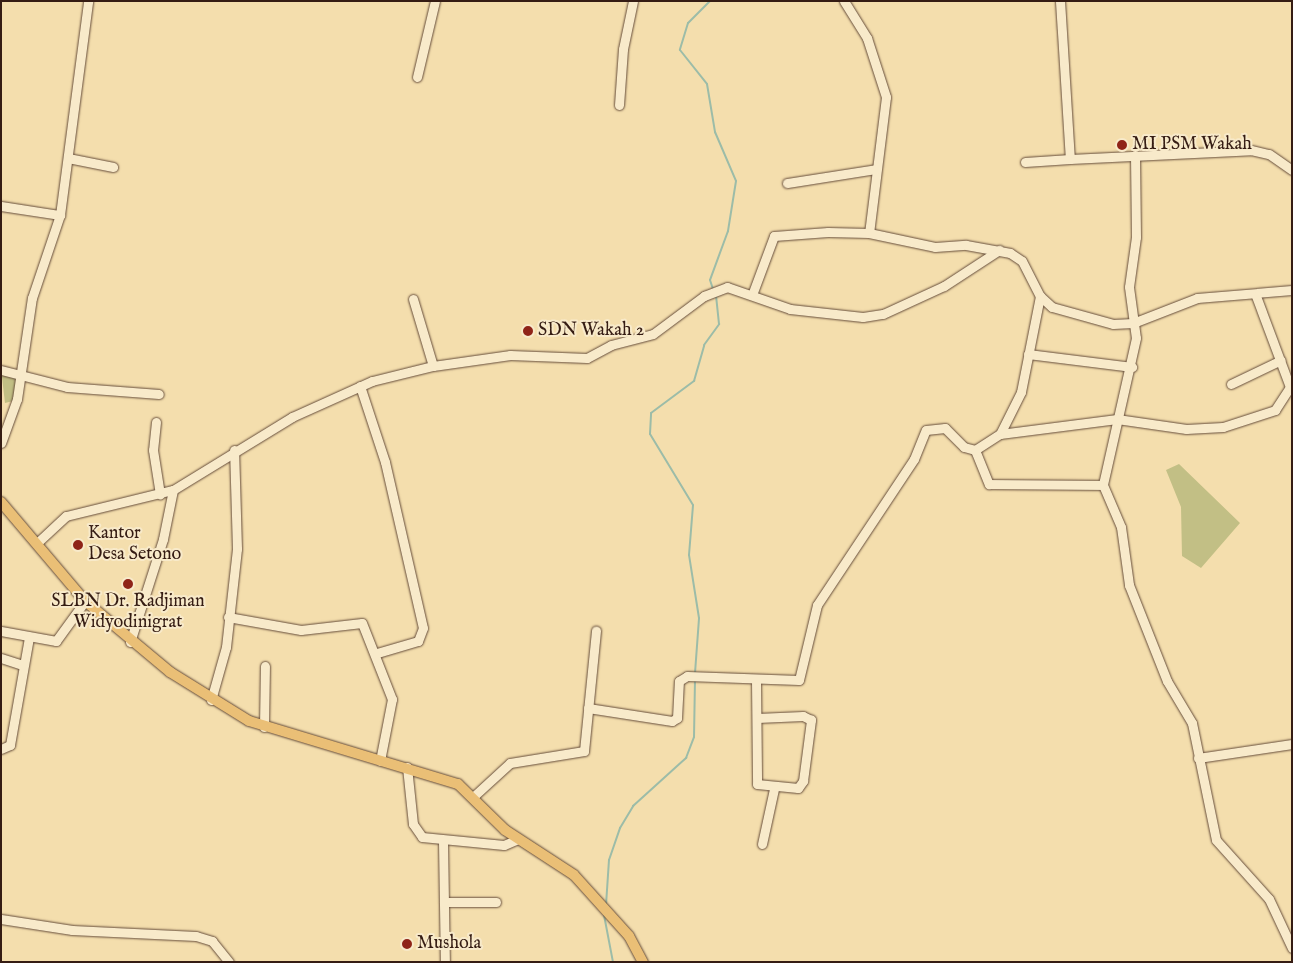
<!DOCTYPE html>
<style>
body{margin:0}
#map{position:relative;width:1293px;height:963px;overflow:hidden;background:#f4dead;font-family:"IM FELL English",serif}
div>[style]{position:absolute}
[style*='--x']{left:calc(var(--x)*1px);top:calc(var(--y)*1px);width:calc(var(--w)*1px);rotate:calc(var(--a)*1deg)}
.green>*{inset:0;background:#c2bf85}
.stream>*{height:2px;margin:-1px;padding:0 1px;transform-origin:1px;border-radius:1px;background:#9cbca8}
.roads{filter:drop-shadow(0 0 1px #654c3a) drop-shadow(0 0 1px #654c3a)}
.minor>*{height:9px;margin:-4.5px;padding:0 4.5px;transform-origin:4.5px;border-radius:4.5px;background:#f8eaca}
.major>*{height:10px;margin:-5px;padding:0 5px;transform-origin:5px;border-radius:5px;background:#eabf76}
.dots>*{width:14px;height:14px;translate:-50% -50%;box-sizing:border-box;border:2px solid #f8eaca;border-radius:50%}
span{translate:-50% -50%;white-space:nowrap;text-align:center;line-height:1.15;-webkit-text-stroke:4px #f8eaca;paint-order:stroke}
.poi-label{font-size:18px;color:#351c13}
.left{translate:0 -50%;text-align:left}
.frame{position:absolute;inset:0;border:2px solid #351c13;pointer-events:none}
</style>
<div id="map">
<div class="green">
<div style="clip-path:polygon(1px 369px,20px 375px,13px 401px,5px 403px)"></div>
<div style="clip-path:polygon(1179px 464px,1240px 523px,1201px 568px,1182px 556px,1181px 507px,1166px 470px)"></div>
</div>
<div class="stream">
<div style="--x:710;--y:1;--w:31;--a:135"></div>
<div style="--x:688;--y:23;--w:28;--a:107"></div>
<div style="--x:680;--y:50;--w:43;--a:51.5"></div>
<div style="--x:707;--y:84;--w:49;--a:80.5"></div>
<div style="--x:715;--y:132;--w:53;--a:66.8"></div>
<div style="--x:736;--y:181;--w:51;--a:99.1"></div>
<div style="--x:728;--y:231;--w:52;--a:110.2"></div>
<div style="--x:710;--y:280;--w:9;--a:72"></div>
<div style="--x:695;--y:673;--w:55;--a:-85.8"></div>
<div style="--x:699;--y:618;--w:64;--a:-99"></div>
<div style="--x:689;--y:555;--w:50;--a:-85.4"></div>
<div style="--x:693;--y:505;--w:83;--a:-121.2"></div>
<div style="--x:650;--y:434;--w:21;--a:-87"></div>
<div style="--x:651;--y:413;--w:54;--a:-36.7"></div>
<div style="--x:694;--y:381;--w:37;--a:-74"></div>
<div style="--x:704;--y:345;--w:26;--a:-54"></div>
<div style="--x:719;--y:324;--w:28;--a:-96"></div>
<div style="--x:606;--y:905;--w:45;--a:-86.2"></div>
<div style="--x:609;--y:860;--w:34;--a:-71"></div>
<div style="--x:620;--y:828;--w:26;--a:-59"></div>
<div style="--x:633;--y:806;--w:72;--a:-42.2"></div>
<div style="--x:686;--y:758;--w:22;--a:-69"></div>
<div style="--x:694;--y:737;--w:57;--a:-89"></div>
<div style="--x:604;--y:915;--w:48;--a:79.2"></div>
</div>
<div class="roads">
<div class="minor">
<div style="--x:844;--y:1;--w:44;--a:58.1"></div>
<div style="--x:867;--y:38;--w:62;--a:72.1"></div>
<div style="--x:886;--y:97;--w:137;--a:97.1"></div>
<div style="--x:1060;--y:1;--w:158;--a:86.4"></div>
<div style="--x:1070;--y:159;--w:181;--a:-2.8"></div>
<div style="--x:1251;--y:150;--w:18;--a:13"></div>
<div style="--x:1269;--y:154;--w:28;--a:35"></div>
<div style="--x:417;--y:77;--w:78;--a:-76.7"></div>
<div style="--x:619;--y:105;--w:56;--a:-85.9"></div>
<div style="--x:623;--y:49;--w:49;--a:-78.2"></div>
<div style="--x:1135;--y:155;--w:82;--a:89.3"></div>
<div style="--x:1136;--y:237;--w:50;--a:98"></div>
<div style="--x:1129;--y:287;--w:51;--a:82.2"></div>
<div style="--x:1136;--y:338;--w:151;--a:102.7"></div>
<div style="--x:1103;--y:485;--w:46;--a:66.8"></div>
<div style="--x:1121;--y:527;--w:59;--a:82.1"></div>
<div style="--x:1129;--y:585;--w:103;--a:68.4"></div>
<div style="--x:1167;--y:681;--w:49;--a:59.2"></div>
<div style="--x:1192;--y:723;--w:119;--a:78.4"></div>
<div style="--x:1216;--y:840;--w:79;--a:48.1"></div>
<div style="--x:1269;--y:899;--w:54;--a:64.9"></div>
<div style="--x:68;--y:158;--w:46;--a:11.3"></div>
<div style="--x:1025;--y:162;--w:45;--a:-3.8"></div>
<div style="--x:787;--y:183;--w:90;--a:-8.9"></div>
<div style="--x:1;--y:206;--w:60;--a:8.7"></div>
<div style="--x:752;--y:295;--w:63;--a:-69.6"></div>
<div style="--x:774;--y:236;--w:54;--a:-4.2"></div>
<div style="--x:828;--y:232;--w:41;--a:1.4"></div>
<div style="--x:869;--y:233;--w:67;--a:12"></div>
<div style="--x:935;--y:247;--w:31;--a:-4"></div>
<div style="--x:966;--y:245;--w:45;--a:10.3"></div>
<div style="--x:1010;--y:253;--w:14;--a:34"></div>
<div style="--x:1022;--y:261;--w:39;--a:63"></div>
<div style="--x:1040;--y:296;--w:16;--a:43"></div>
<div style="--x:1052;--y:307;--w:63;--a:15.6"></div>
<div style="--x:1113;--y:324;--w:20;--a:-3"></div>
<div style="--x:1133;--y:323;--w:69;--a:-21.3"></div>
<div style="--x:1197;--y:298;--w:95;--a:-4.8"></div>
<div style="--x:413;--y:299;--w:70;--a:73.4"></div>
<div style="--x:1028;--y:354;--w:105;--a:7.1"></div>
<div style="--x:1;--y:370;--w:68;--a:14.4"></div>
<div style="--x:67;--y:387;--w:92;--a:4.4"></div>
<div style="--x:1231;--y:384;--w:55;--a:-25.6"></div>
<div style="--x:360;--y:386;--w:80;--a:71.8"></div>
<div style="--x:385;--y:462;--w:170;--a:77.1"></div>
<div style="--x:423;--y:628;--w:14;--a:111"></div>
<div style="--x:418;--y:641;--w:43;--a:163.7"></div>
<div style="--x:156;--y:422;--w:28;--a:96"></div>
<div style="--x:153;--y:450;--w:45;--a:81"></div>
<div style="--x:1000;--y:434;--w:47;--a:-63.4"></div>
<div style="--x:1021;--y:392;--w:98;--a:-78.8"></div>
<div style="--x:1;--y:443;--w:47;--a:-70"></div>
<div style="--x:17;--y:399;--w:102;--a:-81.6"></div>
<div style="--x:32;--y:298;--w:88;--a:-71.4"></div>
<div style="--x:60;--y:215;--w:216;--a:-82.5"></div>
<div style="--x:975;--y:450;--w:37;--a:68"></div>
<div style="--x:989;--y:484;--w:114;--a:0.5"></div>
<div style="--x:38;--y:542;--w:38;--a:-43"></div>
<div style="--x:66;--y:516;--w:110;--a:-13.7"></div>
<div style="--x:173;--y:490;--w:140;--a:-31.5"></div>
<div style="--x:292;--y:417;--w:88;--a:-24.2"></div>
<div style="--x:372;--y:381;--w:63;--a:-13.8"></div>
<div style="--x:433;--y:366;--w:78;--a:-8.1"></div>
<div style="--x:510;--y:355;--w:77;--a:2.2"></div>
<div style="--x:587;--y:358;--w:27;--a:-28"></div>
<div style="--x:611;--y:345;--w:43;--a:-14.7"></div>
<div style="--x:653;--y:334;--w:64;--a:-36.7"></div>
<div style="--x:704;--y:296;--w:25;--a:-21"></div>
<div style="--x:727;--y:287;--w:67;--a:19.2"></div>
<div style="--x:790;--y:309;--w:73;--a:6.3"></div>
<div style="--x:863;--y:317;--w:20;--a:-9"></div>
<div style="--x:883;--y:314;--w:67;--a:-24.7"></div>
<div style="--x:944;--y:286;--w:66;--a:-33.2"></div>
<div style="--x:228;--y:617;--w:74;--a:10.1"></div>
<div style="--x:301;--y:630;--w:61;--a:-6.5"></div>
<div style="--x:362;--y:623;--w:82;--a:68.5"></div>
<div style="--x:392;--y:699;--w:63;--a:101"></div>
<div style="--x:1;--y:631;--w:56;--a:10.3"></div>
<div style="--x:56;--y:641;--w:49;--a:-54.1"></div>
<div style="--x:130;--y:642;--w:108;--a:-72.2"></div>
<div style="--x:163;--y:539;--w:50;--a:-78.5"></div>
<div style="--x:1;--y:658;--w:23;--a:18"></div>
<div style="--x:756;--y:680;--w:104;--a:89.4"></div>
<div style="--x:757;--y:784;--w:41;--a:5.6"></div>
<div style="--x:798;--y:788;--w:9;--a:-54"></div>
<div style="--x:803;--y:781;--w:62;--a:-82.5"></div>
<div style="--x:811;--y:720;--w:9;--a:-153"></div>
<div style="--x:803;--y:716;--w:46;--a:177.5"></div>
<div style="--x:211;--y:700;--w:55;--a:-74.2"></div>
<div style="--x:226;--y:647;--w:99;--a:-83.6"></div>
<div style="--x:237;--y:549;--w:99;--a:-91.7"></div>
<div style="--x:588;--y:708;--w:85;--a:8.8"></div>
<div style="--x:672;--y:721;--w:6;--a:-31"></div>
<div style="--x:677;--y:718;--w:37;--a:-87"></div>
<div style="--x:679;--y:681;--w:9;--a:-32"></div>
<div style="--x:687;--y:676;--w:112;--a:2"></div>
<div style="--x:799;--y:680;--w:77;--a:-76.5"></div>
<div style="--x:817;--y:605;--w:175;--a:-56.4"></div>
<div style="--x:914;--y:459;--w:31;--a:-68"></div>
<div style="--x:926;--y:430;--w:19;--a:-6"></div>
<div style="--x:945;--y:428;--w:27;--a:45"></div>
<div style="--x:964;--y:447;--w:11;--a:15"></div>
<div style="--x:975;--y:450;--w:30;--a:-33"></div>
<div style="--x:1000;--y:434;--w:118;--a:-7.3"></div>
<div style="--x:1117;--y:419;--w:70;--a:8.2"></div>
<div style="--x:1186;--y:429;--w:37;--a:-3"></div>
<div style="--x:1223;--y:427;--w:55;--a:-18.1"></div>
<div style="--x:1275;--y:410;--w:27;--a:-57"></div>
<div style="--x:1290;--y:387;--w:97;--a:-110.5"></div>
<div style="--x:264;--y:727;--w:61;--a:-89.1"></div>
<div style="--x:1;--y:749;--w:10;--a:-24"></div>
<div style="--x:10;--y:745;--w:110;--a:-80"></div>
<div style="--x:1198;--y:758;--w:95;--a:-8.5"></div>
<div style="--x:407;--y:767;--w:57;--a:84"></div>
<div style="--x:413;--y:824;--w:16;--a:55"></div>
<div style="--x:422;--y:837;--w:82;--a:5.6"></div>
<div style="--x:504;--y:845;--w:15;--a:-23"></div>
<div style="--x:474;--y:796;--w:49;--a:-42.5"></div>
<div style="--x:510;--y:763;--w:75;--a:-9.2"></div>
<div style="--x:584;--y:751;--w:121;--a:-84.3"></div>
<div style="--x:443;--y:841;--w:121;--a:89.1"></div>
<div style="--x:762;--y:844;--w:56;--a:-77.7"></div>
<div style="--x:444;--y:902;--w:52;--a:0"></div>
<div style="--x:1;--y:919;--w:72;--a:8.8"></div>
<div style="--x:72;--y:930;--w:124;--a:2.8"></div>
<div style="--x:196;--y:936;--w:17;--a:17"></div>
<div style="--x:212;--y:941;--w:27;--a:51"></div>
</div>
<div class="major">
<div style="--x:1;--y:502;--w:130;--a:49.7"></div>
<div style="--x:85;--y:601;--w:111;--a:39.9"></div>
<div style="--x:170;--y:672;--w:93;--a:31.8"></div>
<div style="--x:249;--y:721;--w:218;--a:16.8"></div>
<div style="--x:458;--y:784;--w:66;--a:44.4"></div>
<div style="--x:505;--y:830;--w:82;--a:33.1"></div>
<div style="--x:574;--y:875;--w:82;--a:48"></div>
<div style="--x:629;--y:936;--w:30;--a:62"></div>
</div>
</div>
<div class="dots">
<div style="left:1122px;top:145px;background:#8f2418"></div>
<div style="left:528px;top:331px;background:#8f2418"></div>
<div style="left:78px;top:545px;background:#8f2418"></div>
<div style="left:128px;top:584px;background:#8f2418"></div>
<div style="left:407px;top:944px;background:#8f2418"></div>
</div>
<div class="poi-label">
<span class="left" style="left:1132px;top:145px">MI PSM Wakah</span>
<span class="left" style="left:538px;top:331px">SDN Wakah 2</span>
<span class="left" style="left:88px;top:545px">Kantor<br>Desa Setono</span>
<span style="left:128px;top:613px">SLBN Dr. Radjiman<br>Widyodinigrat</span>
<span class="left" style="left:417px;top:944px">Mushola</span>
</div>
<div class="frame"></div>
</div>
